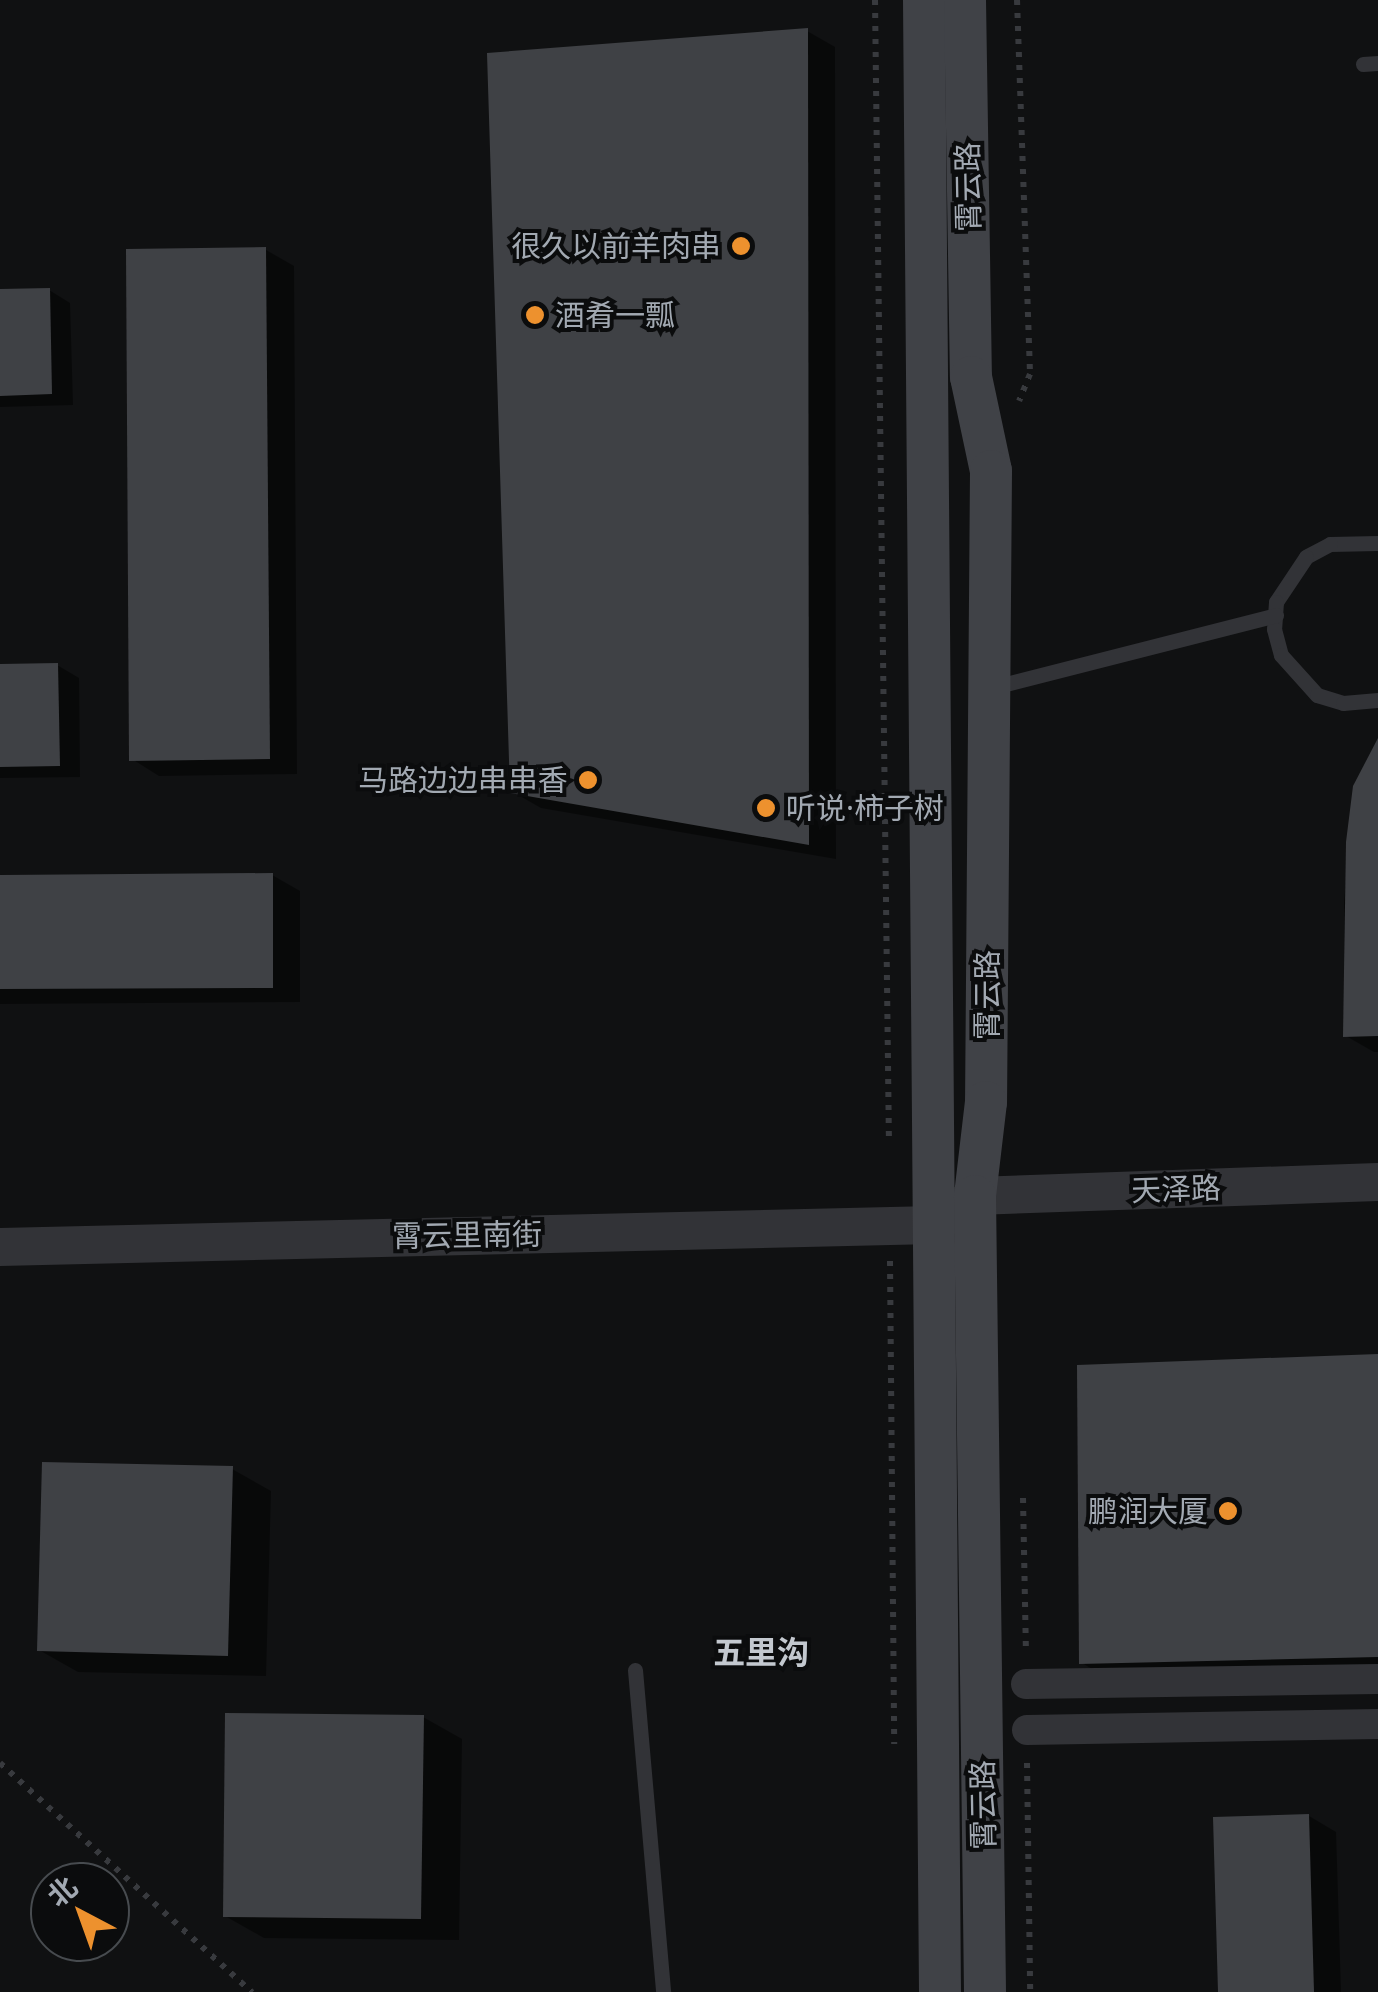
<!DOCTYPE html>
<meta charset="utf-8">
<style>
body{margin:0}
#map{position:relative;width:1378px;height:1992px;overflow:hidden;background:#101112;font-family:"Noto Sans","Noto Sans SC",sans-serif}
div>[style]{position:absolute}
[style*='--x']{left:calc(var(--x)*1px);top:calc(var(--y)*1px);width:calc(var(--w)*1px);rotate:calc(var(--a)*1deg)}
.shadow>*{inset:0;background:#0007}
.building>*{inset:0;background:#3f4145}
.path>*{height:6px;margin-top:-3px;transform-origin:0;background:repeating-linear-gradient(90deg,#383a3e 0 5px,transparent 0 13px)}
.service>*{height:15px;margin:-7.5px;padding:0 7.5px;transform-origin:7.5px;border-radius:7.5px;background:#323337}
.minor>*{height:30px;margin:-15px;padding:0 15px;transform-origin:15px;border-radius:15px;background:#323337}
.tertiary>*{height:38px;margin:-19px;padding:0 19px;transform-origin:19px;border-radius:19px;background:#323337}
.secondary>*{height:42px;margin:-21px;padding:0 21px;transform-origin:21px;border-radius:21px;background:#404247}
.dots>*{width:28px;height:28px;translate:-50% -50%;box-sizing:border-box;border:5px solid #0b0c0d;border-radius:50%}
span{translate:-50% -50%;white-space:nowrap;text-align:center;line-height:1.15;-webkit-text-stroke:8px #0b0c0d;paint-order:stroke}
.street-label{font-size:30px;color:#a2a9b2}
.poi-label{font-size:30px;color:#a2a9b2}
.right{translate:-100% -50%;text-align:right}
.left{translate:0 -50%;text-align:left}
.neighbourhood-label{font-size:32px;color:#c3c8cf;font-weight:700}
.north{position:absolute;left:30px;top:1862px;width:100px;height:100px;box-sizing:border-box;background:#0b0c0d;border:2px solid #474b4f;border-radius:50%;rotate:319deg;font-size:28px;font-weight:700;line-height:40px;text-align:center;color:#a2a9b2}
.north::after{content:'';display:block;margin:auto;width:35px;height:45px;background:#ed912e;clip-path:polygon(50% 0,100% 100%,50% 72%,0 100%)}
</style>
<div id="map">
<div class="shadow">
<div style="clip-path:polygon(807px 31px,835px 47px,836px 859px,541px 808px,513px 792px)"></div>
<div style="clip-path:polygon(266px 250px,294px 266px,297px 774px,159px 776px,132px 759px)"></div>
<div style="clip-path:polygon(49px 290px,70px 303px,73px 405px,0 407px,0 292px)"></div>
<div style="clip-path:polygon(57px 665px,79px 678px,80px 777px,0 778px,0 667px)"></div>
<div style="clip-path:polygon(1378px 743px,1378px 1052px,1374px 1052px,1346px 1036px,1344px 902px,1355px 787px)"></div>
<div style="clip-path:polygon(272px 875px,300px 891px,300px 1002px,0 1004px,0 877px)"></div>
<div style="clip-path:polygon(1378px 1357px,1378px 1672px,1109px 1679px,1082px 1663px)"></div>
<div style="clip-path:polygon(232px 1469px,271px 1491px,266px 1676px,78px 1672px,39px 1650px)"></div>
<div style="clip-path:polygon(423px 1717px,462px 1739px,459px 1940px,264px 1938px,225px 1916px)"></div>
<div style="clip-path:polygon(1309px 1816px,1336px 1832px,1341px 1992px,1220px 1992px)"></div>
</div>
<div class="building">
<div style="clip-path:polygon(808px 28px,809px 845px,510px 793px,487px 53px)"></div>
<div style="clip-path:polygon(266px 247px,270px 759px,129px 761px,126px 249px)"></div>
<div style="clip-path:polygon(50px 288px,52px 394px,0 396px,0 289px)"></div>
<div style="clip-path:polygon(58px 663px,60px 766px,0 767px,0 664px)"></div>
<div style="clip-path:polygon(1378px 738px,1378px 1036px,1343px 1037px,1346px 842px,1353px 786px)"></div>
<div style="clip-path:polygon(273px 873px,273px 988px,0 989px,0 875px)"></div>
<div style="clip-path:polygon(1378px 1354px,1378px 1657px,1079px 1664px,1077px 1365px)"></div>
<div style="clip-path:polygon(42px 1462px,233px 1466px,228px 1656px,37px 1651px)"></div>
<div style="clip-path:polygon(225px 1713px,424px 1715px,421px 1919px,223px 1917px)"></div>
<div style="clip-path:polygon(1309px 1814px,1314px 1992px,1218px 1992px,1213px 1817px)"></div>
</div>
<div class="path">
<div style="--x:875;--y:0;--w:1139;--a:89.3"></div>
<div style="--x:1017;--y:0;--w:374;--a:88"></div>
<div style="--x:1030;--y:374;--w:29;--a:112"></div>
<div style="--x:890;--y:1261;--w:483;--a:89.5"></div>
<div style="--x:1023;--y:1498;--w:153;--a:88.9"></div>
<div style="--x:0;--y:1763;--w:341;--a:42.3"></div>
<div style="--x:1027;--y:1763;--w:229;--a:89.2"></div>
</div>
<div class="service">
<div style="--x:1363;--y:64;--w:15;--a:-4"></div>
<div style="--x:1378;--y:543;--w:48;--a:178.8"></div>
<div style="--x:1330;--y:544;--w:27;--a:152"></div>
<div style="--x:1306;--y:557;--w:54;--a:123.7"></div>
<div style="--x:1276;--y:602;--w:27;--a:94"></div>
<div style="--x:1274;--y:629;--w:27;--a:75"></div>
<div style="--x:1281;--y:655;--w:54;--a:48"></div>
<div style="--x:1317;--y:695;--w:27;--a:17"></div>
<div style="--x:1343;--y:703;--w:35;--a:-5"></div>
<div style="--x:994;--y:687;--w:291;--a:-14.3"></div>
<div style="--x:635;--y:1670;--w:323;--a:85"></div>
</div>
<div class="minor">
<div style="--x:1026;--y:1684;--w:352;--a:-0.8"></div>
<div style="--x:1027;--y:1730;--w:351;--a:-1"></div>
</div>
<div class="tertiary">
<div style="--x:0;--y:1247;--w:934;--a:-1.35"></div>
<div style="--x:934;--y:1225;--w:50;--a:-35.3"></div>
<div style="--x:975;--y:1196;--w:403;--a:-2"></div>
</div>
<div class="secondary">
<div style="--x:924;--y:0;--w:1992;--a:89.54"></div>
<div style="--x:965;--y:0;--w:377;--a:89.1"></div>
<div style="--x:971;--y:377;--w:96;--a:78"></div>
<div style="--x:991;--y:471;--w:631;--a:90.45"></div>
<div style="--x:986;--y:1102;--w:95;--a:96.7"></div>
<div style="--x:975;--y:1196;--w:796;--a:89.28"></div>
</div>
<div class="dots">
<div style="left:741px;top:246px;background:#ed912e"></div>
<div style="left:535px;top:315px;background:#ed912e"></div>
<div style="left:588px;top:780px;background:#ed912e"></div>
<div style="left:766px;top:808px;background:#ed912e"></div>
<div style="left:1228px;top:1511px;background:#ed912e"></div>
</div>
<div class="street-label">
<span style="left:968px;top:187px;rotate:-91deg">霄云路</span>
<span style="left:987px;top:995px;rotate:-90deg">霄云路</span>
<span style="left:1176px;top:1189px;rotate:-2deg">天泽路</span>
<span style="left:467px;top:1235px;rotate:-1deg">霄云里南街</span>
<span style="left:983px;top:1805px;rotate:-91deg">霄云路</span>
</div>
<div class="poi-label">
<span class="right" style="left:721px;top:246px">很久以前羊肉串</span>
<span class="left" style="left:555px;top:315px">酒肴一瓢</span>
<span class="right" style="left:568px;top:780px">马路边边串串香</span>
<span class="left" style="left:786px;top:808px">听说·柿子树</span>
<span class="right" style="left:1208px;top:1511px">鹏润大厦</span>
</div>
<div class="neighbourhood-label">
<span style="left:761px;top:1652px">五里沟</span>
</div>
<div class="north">北</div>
</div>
